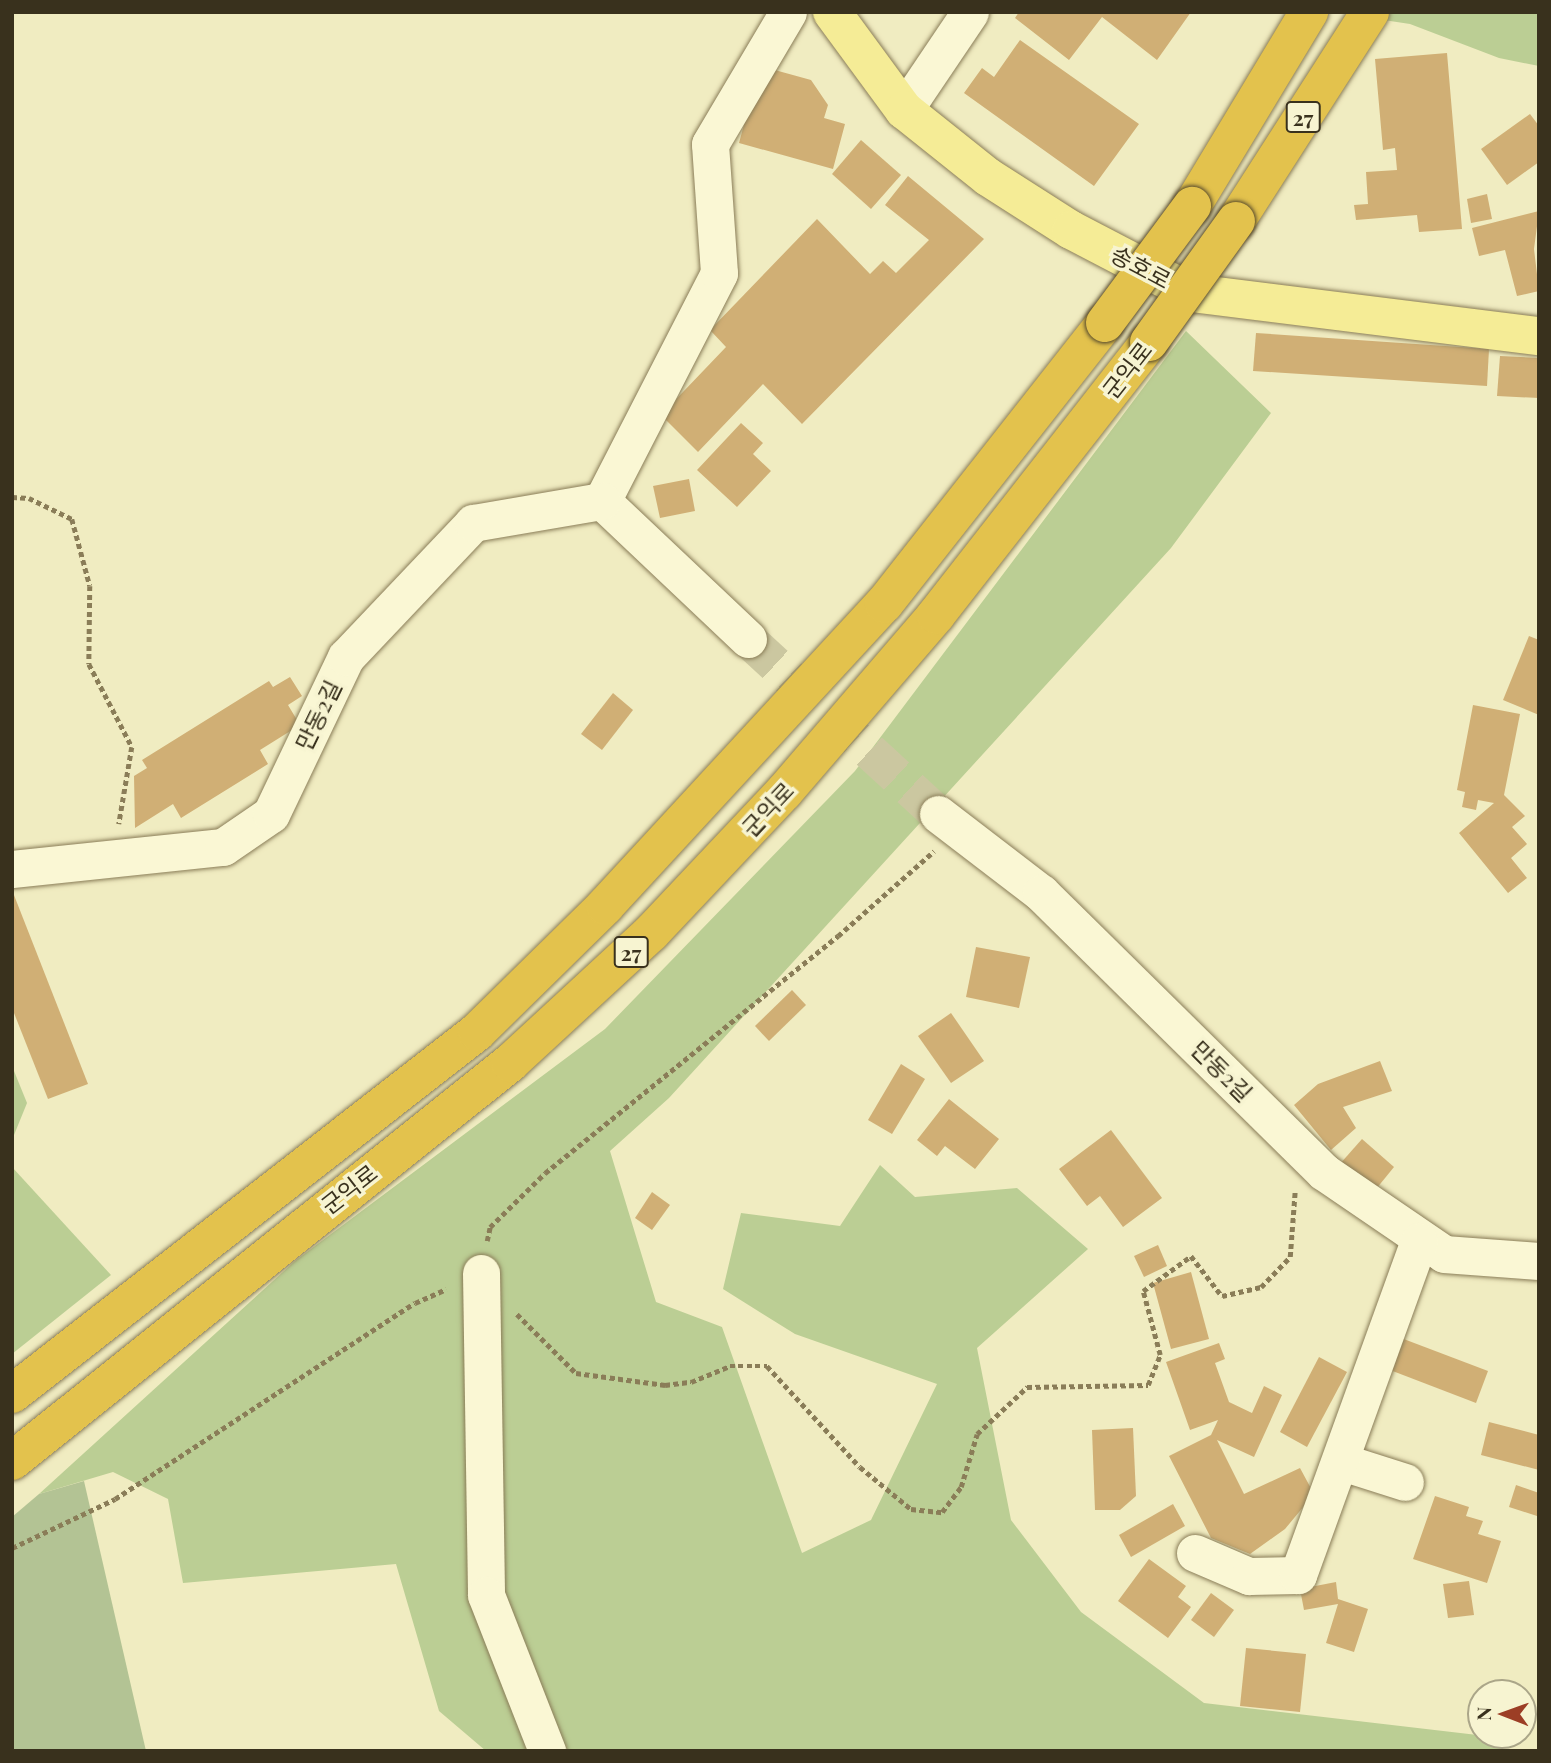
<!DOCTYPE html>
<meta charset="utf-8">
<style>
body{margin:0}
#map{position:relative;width:1551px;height:1763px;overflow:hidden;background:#f0ecc1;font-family:"Playfair Display","Noto Sans KR",serif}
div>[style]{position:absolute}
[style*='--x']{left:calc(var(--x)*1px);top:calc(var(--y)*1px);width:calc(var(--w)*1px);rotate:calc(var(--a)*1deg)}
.green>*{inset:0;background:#bbce94}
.cemetery>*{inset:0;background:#b3c394}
.building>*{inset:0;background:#d0af75}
.minor-tunnel>*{height:37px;margin-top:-18.5px;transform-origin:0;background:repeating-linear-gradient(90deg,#cbc7a0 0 37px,transparent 0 55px)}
.path>*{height:4.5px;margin-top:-2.25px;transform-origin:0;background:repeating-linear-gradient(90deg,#8a7d58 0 5px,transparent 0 8.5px)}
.roads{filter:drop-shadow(0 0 2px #8a7d58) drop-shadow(0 0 2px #8a7d58)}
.minor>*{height:37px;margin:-18.5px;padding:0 18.5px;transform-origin:18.5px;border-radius:18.5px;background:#faf7d4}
.major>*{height:38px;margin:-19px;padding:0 19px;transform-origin:19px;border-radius:19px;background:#f5ec96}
.highway>*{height:38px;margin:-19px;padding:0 19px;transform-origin:19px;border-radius:19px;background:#e3c24d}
.bridges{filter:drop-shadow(0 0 2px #574a2c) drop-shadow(0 0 2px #574a2c)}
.highway-bridge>*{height:38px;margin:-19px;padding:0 19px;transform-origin:19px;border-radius:19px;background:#e3c24d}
span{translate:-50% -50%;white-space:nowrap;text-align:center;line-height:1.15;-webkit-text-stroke:7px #f7f4d1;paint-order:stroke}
.shield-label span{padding:2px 5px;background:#f7f4d1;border:2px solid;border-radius:5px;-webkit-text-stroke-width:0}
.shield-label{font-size:21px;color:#39311d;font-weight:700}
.street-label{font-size:23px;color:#39311d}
.frame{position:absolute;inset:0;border:14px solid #39311d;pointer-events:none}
.north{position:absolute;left:1467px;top:1679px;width:70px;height:70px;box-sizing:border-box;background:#f7f4d1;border:2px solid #aba689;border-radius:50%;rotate:271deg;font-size:19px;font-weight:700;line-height:28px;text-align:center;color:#39311d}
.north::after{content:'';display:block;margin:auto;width:24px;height:32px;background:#9c3e25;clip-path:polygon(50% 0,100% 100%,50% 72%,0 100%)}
</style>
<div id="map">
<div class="green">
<div style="clip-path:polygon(1381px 12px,1539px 12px,1539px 66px,1499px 58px,1410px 24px,1377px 19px)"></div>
<div style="clip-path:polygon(1186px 331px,1271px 413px,1171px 548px,669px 1098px,610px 1151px,656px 1302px,722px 1327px,802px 1553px,871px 1520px,937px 1384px,795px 1334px,723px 1289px,741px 1213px,840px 1226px,880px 1165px,915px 1197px,1017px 1188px,1088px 1249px,977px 1348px,1011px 1520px,1081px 1612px,1204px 1703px,1503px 1738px,1503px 1751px,486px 1751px,439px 1711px,396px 1564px,183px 1583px,168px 1499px,113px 1472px,39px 1494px,295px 1261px,605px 1029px,855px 771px)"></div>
<div style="clip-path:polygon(12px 1066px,27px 1103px,12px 1140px)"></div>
<div style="clip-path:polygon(12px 1167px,111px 1275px,12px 1354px)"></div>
</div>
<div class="cemetery">
<div style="clip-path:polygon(84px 1481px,146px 1751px,12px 1751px,12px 1517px,39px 1494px)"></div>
</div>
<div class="building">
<div style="clip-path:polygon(1019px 12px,1191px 12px,1157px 60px,1102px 17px,1069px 60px,1015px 18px)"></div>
<div style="clip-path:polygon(1020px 40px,1139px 124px,1094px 186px,964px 93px,982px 68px,994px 77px)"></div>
<div style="clip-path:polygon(1447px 53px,1462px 229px,1419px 232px,1417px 215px,1356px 220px,1354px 205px,1368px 204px,1366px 172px,1397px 170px,1395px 148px,1383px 150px,1375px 59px)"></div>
<div style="clip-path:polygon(760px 66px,811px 80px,828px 105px,824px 118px,845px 124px,833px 169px,739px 143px)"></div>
<div style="clip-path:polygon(1530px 114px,1539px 126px,1539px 162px,1507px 185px,1481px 149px)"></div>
<div style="clip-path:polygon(861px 140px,901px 175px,871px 209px,832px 174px)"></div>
<div style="clip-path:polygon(908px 176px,984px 239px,802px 424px,763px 384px,698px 452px,661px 415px,726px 347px,710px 330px,817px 219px,870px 274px,883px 261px,896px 273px,929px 240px,885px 205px)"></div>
<div style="clip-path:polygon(1487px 194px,1492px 219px,1471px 223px,1467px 199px)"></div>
<div style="clip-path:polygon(1539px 211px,1534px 249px,1539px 291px,1517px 296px,1505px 250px,1479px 256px,1472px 228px)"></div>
<div style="clip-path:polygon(1256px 333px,1489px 349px,1487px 386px,1253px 371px)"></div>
<div style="clip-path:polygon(1500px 356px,1539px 358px,1539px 398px,1497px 396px)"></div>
<div style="clip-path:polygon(741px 423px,763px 443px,753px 454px,771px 471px,737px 507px,697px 470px)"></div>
<div style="clip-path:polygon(689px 479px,695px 511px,660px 518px,653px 486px)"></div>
<div style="clip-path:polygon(1529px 636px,1539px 640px,1539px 715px,1503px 700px)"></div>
<div style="clip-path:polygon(290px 677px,302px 696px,288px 705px,300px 725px,260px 750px,268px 764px,181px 818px,173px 804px,135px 828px,134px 776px,147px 768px,142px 760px,269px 681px,273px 687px)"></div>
<div style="clip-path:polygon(613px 693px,633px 710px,602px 750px,581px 734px)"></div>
<div style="clip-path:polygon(1473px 705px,1520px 714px,1504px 795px,1525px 816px,1512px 827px,1527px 844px,1511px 858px,1527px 878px,1508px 893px,1459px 833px,1494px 803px,1478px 800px,1476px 810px,1462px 807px,1465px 792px,1457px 790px)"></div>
<div style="clip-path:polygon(12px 890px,88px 1084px,48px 1099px,12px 1008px)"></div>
<div style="clip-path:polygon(976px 947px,1030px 957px,1019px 1008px,966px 997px)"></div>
<div style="clip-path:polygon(792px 990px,806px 1005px,769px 1041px,755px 1026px)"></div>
<div style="clip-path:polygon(951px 1013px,984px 1061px,951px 1083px,918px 1036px)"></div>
<div style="clip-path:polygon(1380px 1061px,1392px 1091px,1343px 1107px,1356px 1128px,1331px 1150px,1294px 1105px,1318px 1084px)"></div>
<div style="clip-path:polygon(901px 1064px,925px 1079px,892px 1134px,868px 1120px)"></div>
<div style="clip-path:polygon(949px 1099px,999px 1139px,975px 1169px,945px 1146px,937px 1156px,917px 1140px)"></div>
<div style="clip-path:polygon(1111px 1130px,1162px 1198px,1123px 1227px,1100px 1196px,1087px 1206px,1059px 1169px)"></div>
<div style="clip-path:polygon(1362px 1139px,1394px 1167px,1372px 1194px,1339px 1165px)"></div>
<div style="clip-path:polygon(652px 1192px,670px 1205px,652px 1230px,635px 1218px)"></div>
<div style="clip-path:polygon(1158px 1245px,1167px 1266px,1144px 1277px,1134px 1256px)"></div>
<div style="clip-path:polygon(1191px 1272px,1209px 1339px,1171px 1349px,1153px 1283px)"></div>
<div style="clip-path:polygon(1401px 1338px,1488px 1371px,1476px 1403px,1390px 1370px)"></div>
<div style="clip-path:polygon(1219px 1343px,1225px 1359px,1215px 1363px,1229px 1402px,1252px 1413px,1264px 1386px,1282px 1395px,1254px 1457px,1217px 1440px,1244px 1494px,1300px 1468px,1314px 1494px,1285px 1529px,1250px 1554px,1211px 1538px,1169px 1456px,1211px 1435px,1218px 1420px,1190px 1430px,1166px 1362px)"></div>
<div style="clip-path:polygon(1319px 1357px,1347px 1372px,1307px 1447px,1280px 1432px)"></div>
<div style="clip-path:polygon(1489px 1422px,1539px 1435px,1539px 1470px,1481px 1455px)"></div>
<div style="clip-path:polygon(1133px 1428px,1136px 1496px,1120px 1510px,1095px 1510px,1092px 1430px)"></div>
<div style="clip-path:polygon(1516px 1485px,1539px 1493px,1537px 1516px,1509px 1507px)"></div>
<div style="clip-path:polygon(1435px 1496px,1469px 1507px,1466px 1516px,1483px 1521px,1478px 1534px,1501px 1541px,1487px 1583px,1413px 1559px)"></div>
<div style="clip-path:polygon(1173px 1504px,1185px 1526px,1131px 1557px,1119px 1535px)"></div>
<div style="clip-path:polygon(1149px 1559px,1186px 1586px,1178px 1597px,1191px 1607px,1168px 1638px,1118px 1601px)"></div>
<div style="clip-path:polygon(1469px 1581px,1474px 1615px,1448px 1618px,1443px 1584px)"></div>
<div style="clip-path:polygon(1336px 1582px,1338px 1599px,1368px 1609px,1354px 1652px,1326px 1643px,1338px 1604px,1304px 1610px,1300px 1589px)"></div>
<div style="clip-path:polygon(1211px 1593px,1234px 1610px,1214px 1637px,1191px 1620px)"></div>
<div style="clip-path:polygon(1246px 1648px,1306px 1654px,1300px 1712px,1240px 1706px)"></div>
</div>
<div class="minor-tunnel">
<div style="--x:748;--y:639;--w:258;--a:42.6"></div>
</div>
<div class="path">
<div style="--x:12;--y:497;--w:17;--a:3"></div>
<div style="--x:29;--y:498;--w:48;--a:26"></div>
<div style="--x:72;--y:519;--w:69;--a:75"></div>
<div style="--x:90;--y:586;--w:78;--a:90.7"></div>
<div style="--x:89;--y:664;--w:93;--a:62.6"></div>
<div style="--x:132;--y:747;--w:78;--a:99.6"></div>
<div style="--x:487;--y:1241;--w:14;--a:-78"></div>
<div style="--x:490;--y:1227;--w:77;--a:-44.5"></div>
<div style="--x:545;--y:1173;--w:377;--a:-39"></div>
<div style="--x:838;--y:936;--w:128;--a:-41.5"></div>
<div style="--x:517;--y:1314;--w:83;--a:45"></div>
<div style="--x:576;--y:1373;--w:90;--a:7.7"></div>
<div style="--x:665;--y:1385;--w:26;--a:-7"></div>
<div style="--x:691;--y:1382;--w:42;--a:-22.3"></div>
<div style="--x:730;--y:1366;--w:37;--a:0"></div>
<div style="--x:767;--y:1366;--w:137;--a:47.4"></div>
<div style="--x:860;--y:1467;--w:66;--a:39.5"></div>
<div style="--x:911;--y:1509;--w:31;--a:6"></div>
<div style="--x:942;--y:1512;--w:31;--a:-53"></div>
<div style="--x:961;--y:1487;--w:55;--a:-73.2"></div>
<div style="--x:977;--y:1434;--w:69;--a:-43.2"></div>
<div style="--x:1027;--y:1387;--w:121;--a:-0.9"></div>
<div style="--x:1148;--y:1385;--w:32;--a:-68"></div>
<div style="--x:1160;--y:1355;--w:66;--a:-104.9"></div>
<div style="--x:1143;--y:1291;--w:59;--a:-36.1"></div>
<div style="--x:1191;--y:1256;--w:51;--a:52.2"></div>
<div style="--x:1222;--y:1296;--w:40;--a:-13"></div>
<div style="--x:1261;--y:1287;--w:42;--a:-46"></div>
<div style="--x:1290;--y:1257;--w:66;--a:-85.7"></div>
<div style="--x:12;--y:1548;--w:114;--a:-25.4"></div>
<div style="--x:115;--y:1499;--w:358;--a:-33.2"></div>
<div style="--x:415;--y:1303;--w:34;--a:-24"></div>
</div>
<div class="roads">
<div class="minor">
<div style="--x:904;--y:110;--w:118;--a:-56"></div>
<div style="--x:748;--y:639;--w:201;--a:-136.6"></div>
<div style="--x:602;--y:501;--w:256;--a:-62.8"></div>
<div style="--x:719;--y:273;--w:129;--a:-94"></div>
<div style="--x:710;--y:144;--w:153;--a:-59.4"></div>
<div style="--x:938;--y:814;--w:130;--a:37.5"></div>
<div style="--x:1041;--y:893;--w:397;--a:44.6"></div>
<div style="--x:1324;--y:1172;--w:145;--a:34.3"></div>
<div style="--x:1444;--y:1254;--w:95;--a:4.2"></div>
<div style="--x:12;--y:869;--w:212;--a:-6"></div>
<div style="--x:223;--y:847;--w:58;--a:-34.5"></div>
<div style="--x:271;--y:814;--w:174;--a:-64.5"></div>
<div style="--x:346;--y:657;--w:185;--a:-46.5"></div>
<div style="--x:473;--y:523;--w:131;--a:-9.7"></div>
<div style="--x:481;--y:1273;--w:322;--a:89.1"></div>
<div style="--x:486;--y:1595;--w:168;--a:68.6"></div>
<div style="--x:1342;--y:1462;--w:66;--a:17.6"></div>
<div style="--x:1195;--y:1553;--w:59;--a:23.1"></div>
<div style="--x:1249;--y:1576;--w:49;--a:-1.2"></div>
<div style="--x:1298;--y:1575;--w:355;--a:-70.1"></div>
</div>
<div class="major">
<div style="--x:832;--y:12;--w:122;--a:53.7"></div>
<div style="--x:904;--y:110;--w:107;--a:38.6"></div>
<div style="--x:988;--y:177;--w:98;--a:32.6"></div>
<div style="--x:1071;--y:230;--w:136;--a:27.5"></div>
<div style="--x:1192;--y:293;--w:350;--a:7.1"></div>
</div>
<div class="highway">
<div style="--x:1192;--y:206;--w:227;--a:-58.9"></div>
<div style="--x:1236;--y:221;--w:248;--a:-57.3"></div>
<div style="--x:12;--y:1394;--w:589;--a:-37.9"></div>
<div style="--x:477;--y:1032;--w:180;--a:-44.5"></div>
<div style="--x:605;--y:906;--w:411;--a:-47.3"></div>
<div style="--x:884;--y:604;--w:357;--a:-51.8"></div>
<div style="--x:12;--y:1461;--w:638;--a:-38.63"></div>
<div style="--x:510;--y:1063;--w:192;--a:-42.7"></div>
<div style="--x:651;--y:933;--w:194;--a:-46.7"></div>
<div style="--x:784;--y:792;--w:233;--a:-49.3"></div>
<div style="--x:936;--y:615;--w:346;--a:-52"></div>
</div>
</div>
<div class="bridges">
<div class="highway-bridge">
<div style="--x:1105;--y:323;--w:146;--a:-53.4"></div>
<div style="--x:1149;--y:342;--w:149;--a:-54.3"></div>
</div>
</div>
<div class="shield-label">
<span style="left:1303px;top:117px">27</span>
<span style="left:631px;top:952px">27</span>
</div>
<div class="street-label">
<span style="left:1141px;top:267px;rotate:28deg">송호로</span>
<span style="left:1127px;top:370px;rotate:-52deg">군익로</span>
<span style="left:318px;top:715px;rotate:-64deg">만동2길</span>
<span style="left:768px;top:809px;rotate:-47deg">군익로</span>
<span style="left:1222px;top:1071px;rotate:45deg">만동2길</span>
<span style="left:349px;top:1189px;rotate:-38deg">군익로</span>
</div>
<div class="frame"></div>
<div class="north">N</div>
</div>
